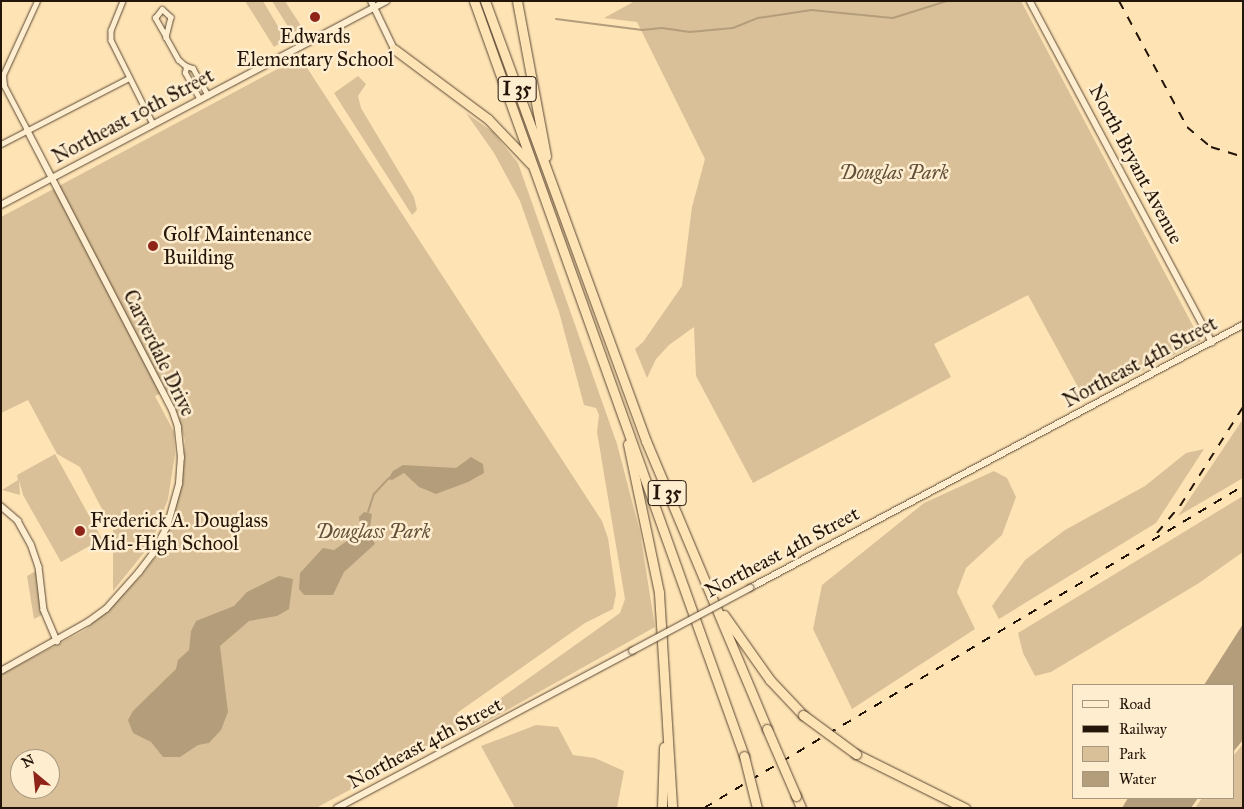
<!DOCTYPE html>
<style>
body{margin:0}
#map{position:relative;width:1244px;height:809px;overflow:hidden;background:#fee3b5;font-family:"IM FELL Great Primer",serif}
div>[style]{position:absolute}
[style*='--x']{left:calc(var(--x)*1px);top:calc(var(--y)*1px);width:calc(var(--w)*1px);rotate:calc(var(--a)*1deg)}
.green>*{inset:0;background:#d9c098}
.water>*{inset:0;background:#b49d7b}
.stream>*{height:2px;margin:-1px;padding:0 1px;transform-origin:1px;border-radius:1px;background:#b49d7b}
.roads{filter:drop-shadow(0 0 1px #5a4834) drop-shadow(0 0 1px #5a4834)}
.minor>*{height:4.5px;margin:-2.25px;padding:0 2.25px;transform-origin:2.25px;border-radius:2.25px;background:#feedcf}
.tertiary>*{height:5.5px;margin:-2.75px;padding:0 2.75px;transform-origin:2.75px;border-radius:2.75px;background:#feedcf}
.secondary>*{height:6px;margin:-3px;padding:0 3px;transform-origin:3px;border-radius:3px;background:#feedcf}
.motorway>*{height:9px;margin:-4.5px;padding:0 4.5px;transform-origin:4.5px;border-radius:4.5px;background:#fee3b5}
.rail>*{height:2px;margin-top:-1px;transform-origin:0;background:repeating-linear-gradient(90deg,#231509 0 9px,transparent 0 18px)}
.bridges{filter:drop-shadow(0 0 1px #5a4834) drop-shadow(0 0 1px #5a4834)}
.tertiary-bridge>*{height:5.5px;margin:-2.75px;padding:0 2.75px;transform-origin:2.75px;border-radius:2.75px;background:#feedcf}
.motorway-bridge>*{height:9px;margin:-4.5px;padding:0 4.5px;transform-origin:4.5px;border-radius:4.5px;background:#fee3b5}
.dots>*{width:14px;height:14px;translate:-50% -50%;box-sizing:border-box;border:2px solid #feedcf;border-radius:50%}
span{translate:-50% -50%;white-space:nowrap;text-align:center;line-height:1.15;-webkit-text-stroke:5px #feedcf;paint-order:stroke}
.shield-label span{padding:1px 4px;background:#feedcf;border:1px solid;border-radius:4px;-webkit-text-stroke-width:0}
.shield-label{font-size:19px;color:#231509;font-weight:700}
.poi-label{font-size:20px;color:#231509}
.left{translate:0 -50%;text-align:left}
.street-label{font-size:20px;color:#231509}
.park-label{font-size:20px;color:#63513b;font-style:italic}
.frame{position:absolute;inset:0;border:2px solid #231509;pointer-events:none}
.legend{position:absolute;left:1072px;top:684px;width:162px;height:115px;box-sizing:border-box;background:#feedcf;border:1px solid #a69780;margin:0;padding:6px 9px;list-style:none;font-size:15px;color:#231509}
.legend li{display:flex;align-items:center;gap:10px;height:25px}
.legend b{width:25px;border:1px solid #a69780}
.north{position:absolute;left:10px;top:749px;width:50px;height:50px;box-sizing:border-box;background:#feedcf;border:1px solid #a69780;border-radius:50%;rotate:332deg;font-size:14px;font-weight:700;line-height:20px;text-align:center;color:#231509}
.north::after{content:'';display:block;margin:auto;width:18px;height:22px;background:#8f2418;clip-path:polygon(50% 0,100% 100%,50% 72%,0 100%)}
</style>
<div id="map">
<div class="green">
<div style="clip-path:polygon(245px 1px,263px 1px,286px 40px,274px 47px)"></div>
<div style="clip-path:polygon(272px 1px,285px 1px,305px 32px,292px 33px)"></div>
<div style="clip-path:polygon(635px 1px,1021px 1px,1201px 341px,1085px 400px,1028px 295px,934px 344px,951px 377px,753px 483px,696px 376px,694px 327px,669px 345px,656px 359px,647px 378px,635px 349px,643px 342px,682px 286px,692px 207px,705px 159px,637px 22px,604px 18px)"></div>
<div style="clip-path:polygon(evenodd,300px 57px,602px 521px,608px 538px,616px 594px,613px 609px,585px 623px,457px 713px,465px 728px,316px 808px,1px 808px,1px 674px,85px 630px,140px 577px,160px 551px,173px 520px,181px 484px,185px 441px,178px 415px,166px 391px,155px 396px,174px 432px,175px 455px,168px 499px,151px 544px,113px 591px,113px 530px,80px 467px,57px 454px,28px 400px,1px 413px,1px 217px,300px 57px,20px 759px,50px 759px,50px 789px,20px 789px,20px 759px)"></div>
<div style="clip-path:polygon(358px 76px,366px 84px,358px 96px,361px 108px,414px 197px,417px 210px,412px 215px,334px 93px)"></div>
<div style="clip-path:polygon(466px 113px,493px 132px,518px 163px,617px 444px,640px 532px,655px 627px,468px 732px,487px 708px,620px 613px,625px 599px,597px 432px,599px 415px,596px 408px,584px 405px,559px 312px,520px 201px,494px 153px)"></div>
<div style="clip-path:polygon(1243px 419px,1243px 478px,1178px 516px)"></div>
<div style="clip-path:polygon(1204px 449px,1156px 523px,999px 619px,992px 606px,1025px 560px,1065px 530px,1145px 486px,1186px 453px)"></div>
<div style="clip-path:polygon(55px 454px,102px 539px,61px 562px,23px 495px,19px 480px,20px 495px,2px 490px,18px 480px,17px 475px)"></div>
<div style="clip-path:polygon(994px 471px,1007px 478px,1016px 497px,1002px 535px,966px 568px,957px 592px,975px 629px,852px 709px,813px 629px,822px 585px,924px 503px)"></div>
<div style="clip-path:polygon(1243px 496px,1243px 552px,1199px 583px,1051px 672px,1035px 676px,1023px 653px,1018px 633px)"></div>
<div style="clip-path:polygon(36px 571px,42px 615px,34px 619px,27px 576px)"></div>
<div style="clip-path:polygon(536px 725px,558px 727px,573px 755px,595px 758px,624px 771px,617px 808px,515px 808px,481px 746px)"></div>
<div style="clip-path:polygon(1243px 744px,1243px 808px,1195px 808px,1202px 798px,1233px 798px,1233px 756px)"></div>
</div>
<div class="water">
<div style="clip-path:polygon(471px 457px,483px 464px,484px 473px,468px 482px,436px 494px,419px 487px,404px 473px,392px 480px,388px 479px,393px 471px,403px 465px,456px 468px)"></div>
<div style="clip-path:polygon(364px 512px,372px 514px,369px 533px,375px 544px,344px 572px,333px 595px,304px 595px,299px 589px,300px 573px,323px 548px,334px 550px,357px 534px,360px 528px,359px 517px)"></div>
<div style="clip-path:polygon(279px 576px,293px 579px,289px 609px,277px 616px,249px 621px,220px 646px,228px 712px,221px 730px,209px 743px,198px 745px,180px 757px,163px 757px,151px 742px,133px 733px,128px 720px,133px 711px,176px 669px,178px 660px,189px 650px,191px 631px,196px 621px,234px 606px,247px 592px)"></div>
<div style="clip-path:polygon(1243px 624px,1243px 740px,1233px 752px,1233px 685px,1204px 685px)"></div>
<div style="clip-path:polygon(1128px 798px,1198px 798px,1191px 808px,1122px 808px)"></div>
</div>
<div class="stream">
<div style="--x:556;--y:19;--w:87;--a:7.3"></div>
<div style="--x:642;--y:30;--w:20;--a:-6"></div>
<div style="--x:662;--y:28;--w:28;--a:8"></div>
<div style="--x:690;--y:32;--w:43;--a:-5.3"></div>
<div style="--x:733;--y:28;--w:27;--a:-22"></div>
<div style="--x:758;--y:18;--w:54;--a:-8.6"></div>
<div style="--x:811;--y:10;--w:82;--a:5.6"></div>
<div style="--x:893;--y:18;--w:57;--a:-17.5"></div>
<div style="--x:368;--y:512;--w:19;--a:-72"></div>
<div style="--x:374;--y:494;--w:21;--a:-47"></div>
</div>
<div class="roads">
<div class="minor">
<div style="--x:123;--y:1;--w:31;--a:112"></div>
<div style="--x:111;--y:30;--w:10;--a:90"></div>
<div style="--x:111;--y:40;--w:94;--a:63.4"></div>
<div style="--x:166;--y:37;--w:22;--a:-120"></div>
<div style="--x:155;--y:18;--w:11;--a:-52"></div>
<div style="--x:162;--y:9;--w:12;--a:42"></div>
<div style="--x:171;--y:17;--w:21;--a:104"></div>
<div style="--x:166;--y:37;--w:26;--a:61"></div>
<div style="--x:179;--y:60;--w:9;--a:41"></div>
<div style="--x:200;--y:100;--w:31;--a:-119"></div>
<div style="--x:185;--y:73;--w:7;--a:-82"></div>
<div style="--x:186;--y:66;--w:7;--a:16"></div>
<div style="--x:193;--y:68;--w:31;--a:61"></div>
<div style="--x:27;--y:130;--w:50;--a:-117.6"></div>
<div style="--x:4;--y:86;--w:11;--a:-95"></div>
<div style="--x:3;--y:75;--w:81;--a:-65.3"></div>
<div style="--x:1;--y:144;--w:144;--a:-27.3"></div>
</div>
<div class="tertiary">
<div style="--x:1030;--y:1;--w:387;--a:61.9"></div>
<div style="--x:1;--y:506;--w:23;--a:41"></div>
<div style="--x:18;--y:521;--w:26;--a:61"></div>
<div style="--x:31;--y:544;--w:24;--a:71"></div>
<div style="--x:39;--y:567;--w:43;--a:83.4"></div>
<div style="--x:44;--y:610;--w:34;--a:67"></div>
<div style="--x:750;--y:588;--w:559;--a:-28.08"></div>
<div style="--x:1;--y:671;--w:100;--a:-29.4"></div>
<div style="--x:88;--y:622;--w:22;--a:-36"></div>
<div style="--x:106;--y:609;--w:50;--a:-48.3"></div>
<div style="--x:139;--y:572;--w:21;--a:-53"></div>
<div style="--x:152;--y:555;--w:32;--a:-62"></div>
<div style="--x:167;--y:527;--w:45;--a:-74.4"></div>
<div style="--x:179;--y:484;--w:26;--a:-86"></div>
<div style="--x:181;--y:458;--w:31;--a:-96"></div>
<div style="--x:178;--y:427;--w:18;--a:-109"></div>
<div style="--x:172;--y:410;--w:315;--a:-117.4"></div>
<div style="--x:337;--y:808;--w:334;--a:-28"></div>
</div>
<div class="secondary">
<div style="--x:371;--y:1;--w:53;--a:64.4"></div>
<div style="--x:1;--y:205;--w:436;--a:-27.9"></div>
</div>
<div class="motorway">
<div style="--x:474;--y:1;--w:802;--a:70.32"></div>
<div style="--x:485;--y:1;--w:469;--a:69.9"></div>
<div style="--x:646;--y:441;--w:312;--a:67.2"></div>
<div style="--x:517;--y:1;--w:158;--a:79.4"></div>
<div style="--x:394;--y:49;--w:117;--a:36.7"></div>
<div style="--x:488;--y:119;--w:62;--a:46.3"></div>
<div style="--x:628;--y:444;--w:152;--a:78.2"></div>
<div style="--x:659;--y:593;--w:215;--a:86.5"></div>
<div style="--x:724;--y:615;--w:80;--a:54.7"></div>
<div style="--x:770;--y:680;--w:48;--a:46.7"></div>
<div style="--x:856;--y:754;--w:122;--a:26.4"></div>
<div style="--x:796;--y:796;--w:13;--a:67"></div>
<div style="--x:662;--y:808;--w:61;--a:-88.1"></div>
</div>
</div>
<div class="rail">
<div style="--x:1119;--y:1;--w:143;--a:61.6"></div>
<div style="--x:1187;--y:127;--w:31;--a:40"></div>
<div style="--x:1211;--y:147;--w:34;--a:17"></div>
<div style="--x:1157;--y:533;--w:35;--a:-50"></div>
<div style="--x:1180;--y:506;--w:117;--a:-57.5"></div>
<div style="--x:704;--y:808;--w:628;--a:-30.85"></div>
</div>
<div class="bridges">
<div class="tertiary-bridge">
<div style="--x:632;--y:651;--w:134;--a:-28.1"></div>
</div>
<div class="motorway-bridge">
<div style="--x:803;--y:715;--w:66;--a:36.3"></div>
<div style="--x:767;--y:729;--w:73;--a:66.6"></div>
<div style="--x:744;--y:756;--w:54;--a:76"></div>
</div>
</div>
<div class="dots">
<div style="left:315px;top:17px;background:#8f2418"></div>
<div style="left:153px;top:246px;background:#8f2418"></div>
<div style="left:80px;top:531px;background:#8f2418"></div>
</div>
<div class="shield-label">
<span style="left:517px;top:89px">I 35</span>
<span style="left:667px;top:493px">I 35</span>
</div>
<div class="poi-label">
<span style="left:315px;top:48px">Edwards<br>Elementary School</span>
<span class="left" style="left:163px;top:246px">Golf Maintenance<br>Building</span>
<span class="left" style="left:90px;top:532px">Frederick A. Douglass<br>Mid-High School</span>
</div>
<div class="street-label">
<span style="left:133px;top:116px;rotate:-28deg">Northeast 10th Street</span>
<span style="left:1136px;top:164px;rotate:62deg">North Bryant Avenue</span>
<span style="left:159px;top:353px;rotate:64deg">Carverdale Drive</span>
<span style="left:1140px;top:362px;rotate:-28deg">Northeast 4th Street</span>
<span style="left:782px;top:552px;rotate:-28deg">Northeast 4th Street</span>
<span style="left:425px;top:743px;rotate:-28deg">Northeast 4th Street</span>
</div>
<div class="park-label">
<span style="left:894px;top:172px">Douglas Park</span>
<span style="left:373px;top:531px">Douglass Park</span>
</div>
<div class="frame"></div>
<ul class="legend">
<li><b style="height:6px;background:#feedcf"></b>Road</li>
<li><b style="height:6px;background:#231509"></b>Railway</li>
<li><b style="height:14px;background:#d9c098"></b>Park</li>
<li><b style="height:14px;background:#b49d7b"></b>Water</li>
</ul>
<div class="north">N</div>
</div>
